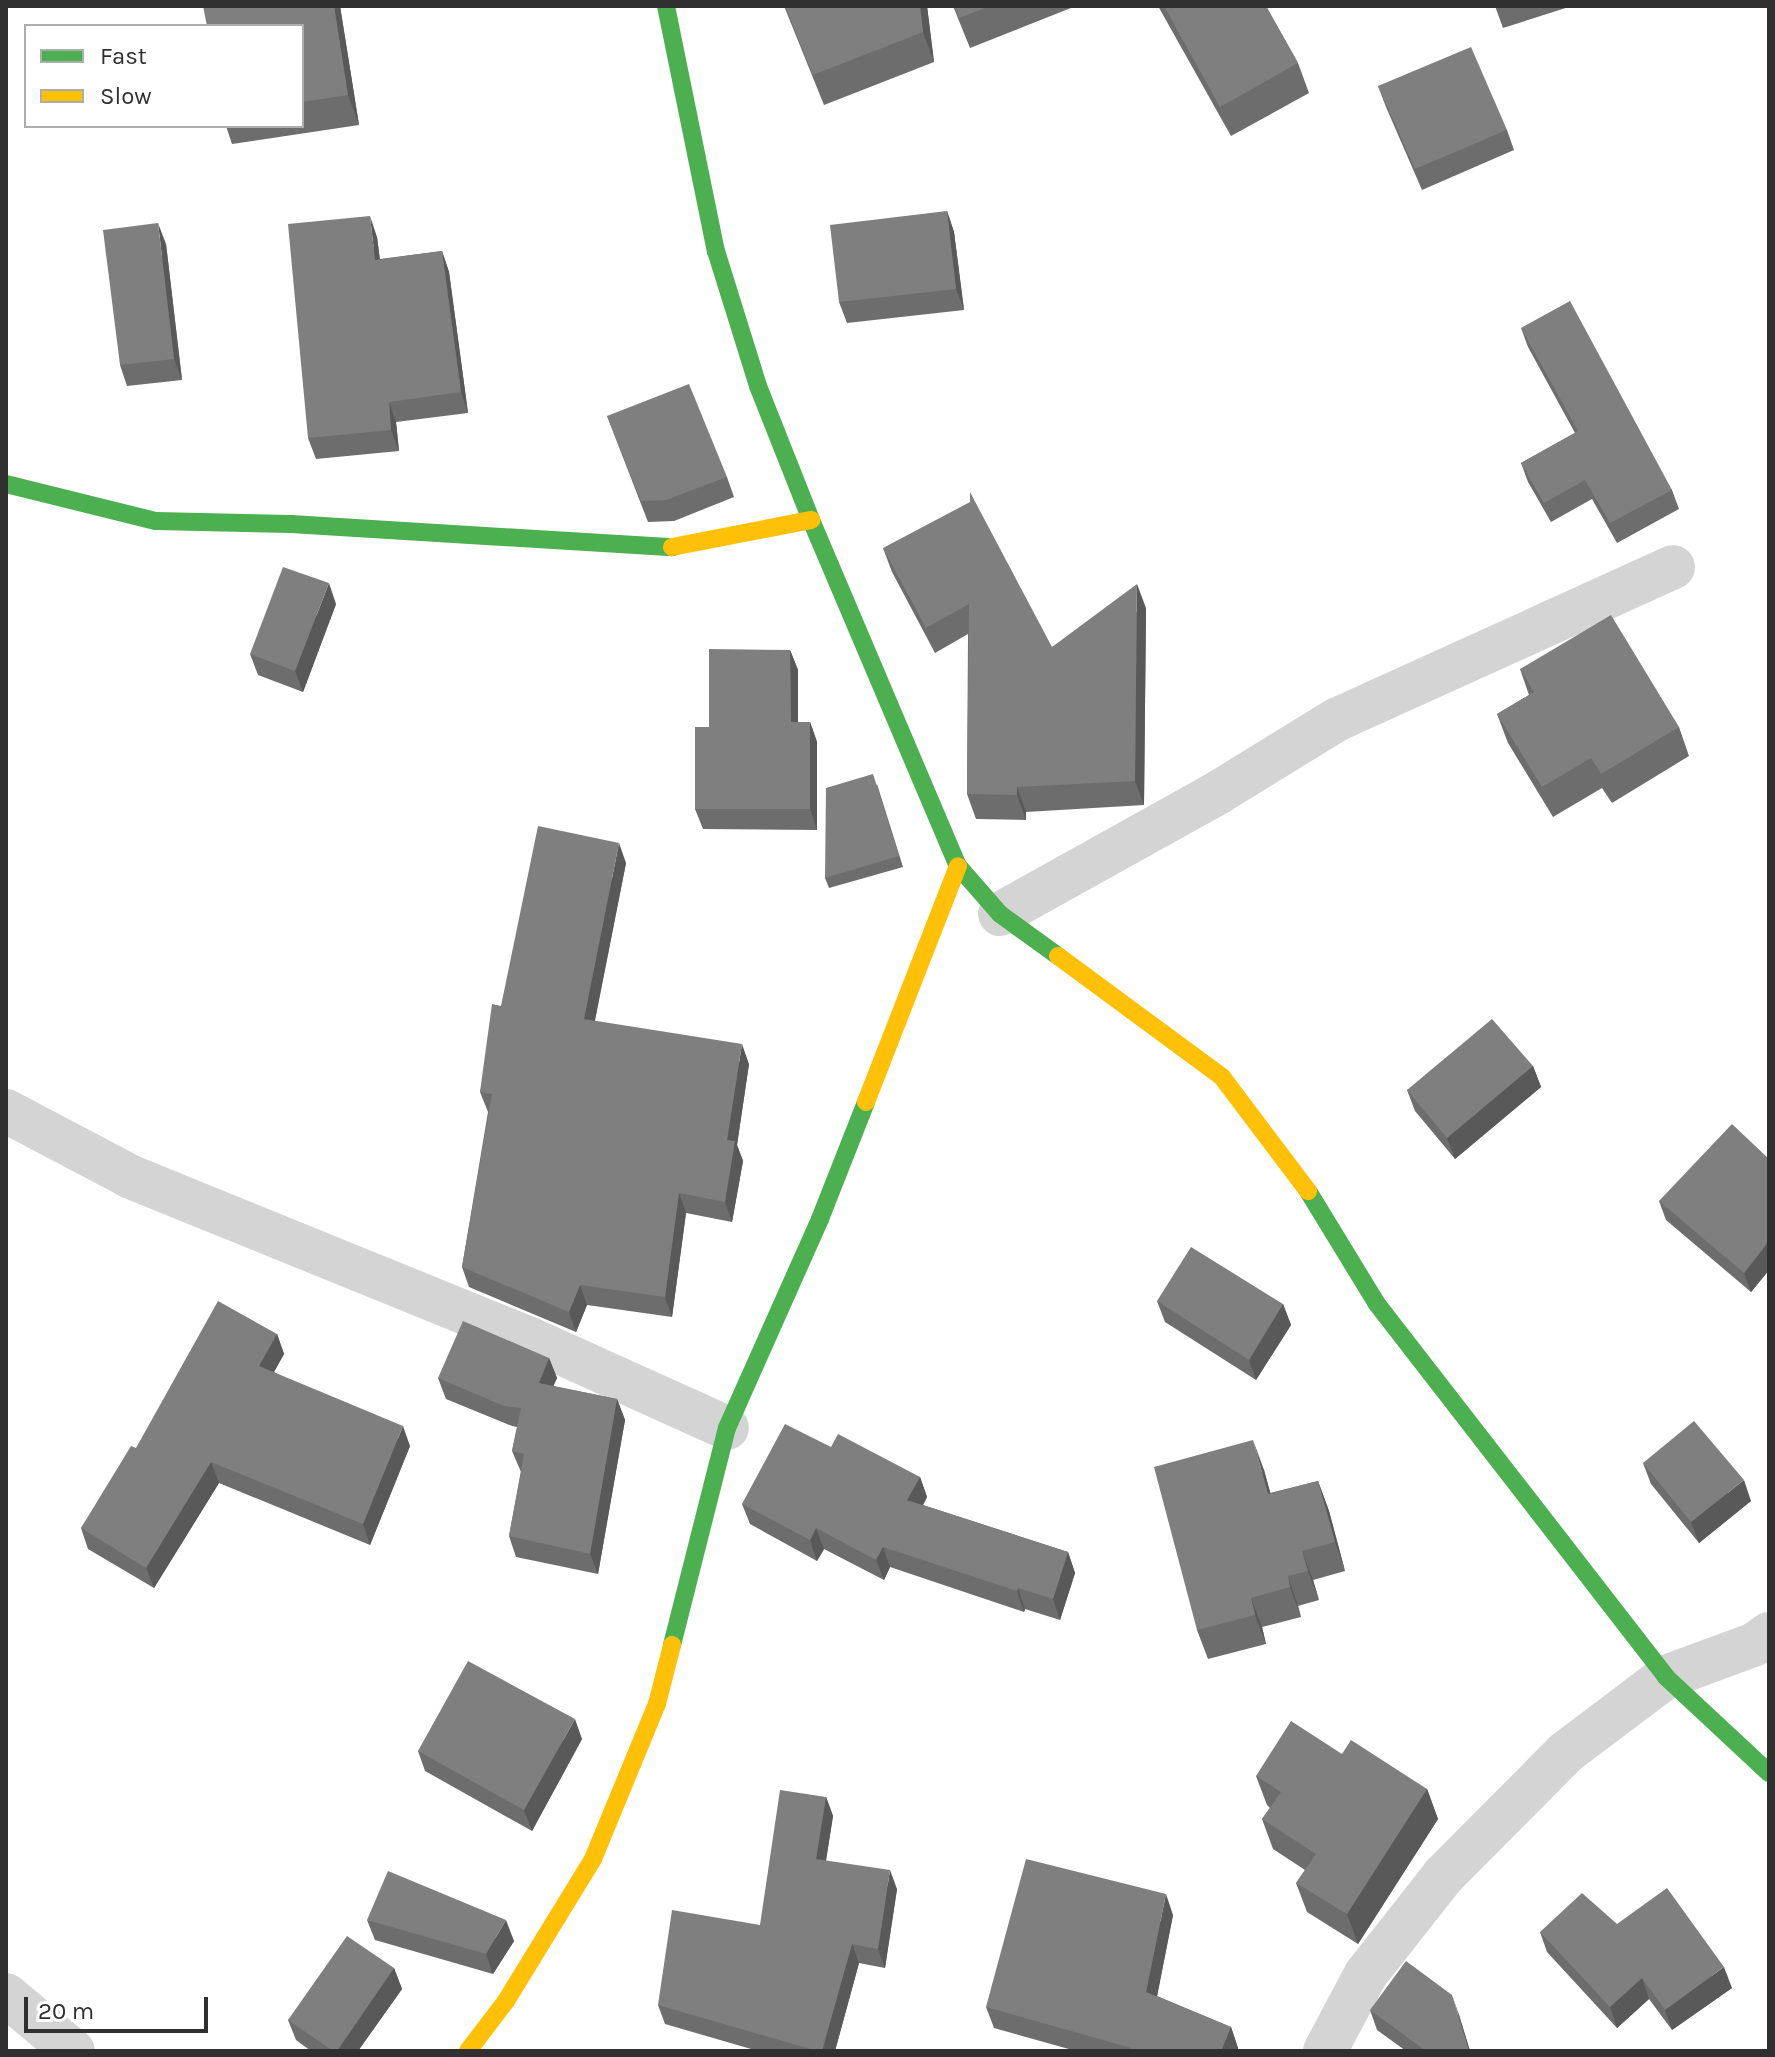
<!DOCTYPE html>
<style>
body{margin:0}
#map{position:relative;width:1775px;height:2057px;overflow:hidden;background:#fff;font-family:Karla,sans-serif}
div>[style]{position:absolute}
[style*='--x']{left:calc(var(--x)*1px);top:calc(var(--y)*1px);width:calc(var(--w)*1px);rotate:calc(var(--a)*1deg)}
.street>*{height:44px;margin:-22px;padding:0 22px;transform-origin:22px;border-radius:22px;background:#d4d4d4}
.fast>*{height:18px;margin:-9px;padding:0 9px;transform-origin:9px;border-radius:9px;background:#4caf50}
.slow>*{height:18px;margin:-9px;padding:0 9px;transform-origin:9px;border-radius:9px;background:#ffc107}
.wall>*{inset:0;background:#6d6d6d}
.shaded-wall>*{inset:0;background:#595959}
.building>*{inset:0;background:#7f7f7f}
span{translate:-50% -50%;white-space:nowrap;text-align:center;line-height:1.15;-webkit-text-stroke:8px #fff;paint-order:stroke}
.frame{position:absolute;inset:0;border:8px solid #303030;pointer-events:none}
.legend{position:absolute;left:24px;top:24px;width:280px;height:104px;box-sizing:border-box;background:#fff;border:2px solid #acacac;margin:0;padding:10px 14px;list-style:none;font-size:24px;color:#303030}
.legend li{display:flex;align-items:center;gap:16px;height:40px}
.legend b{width:40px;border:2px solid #acacac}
.scale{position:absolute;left:24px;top:1997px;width:184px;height:36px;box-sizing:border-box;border:4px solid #303030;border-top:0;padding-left:10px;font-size:24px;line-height:28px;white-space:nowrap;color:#303030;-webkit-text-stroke:6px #fff;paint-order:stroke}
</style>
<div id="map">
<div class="street">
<div style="--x:1000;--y:914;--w:251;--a:-29.1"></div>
<div style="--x:1219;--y:792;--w:137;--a:-31.6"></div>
<div style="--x:1336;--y:720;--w:370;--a:-24.4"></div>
<div style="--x:6;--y:1111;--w:141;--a:27.8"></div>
<div style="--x:131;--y:1177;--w:431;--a:22.1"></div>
<div style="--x:530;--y:1339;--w:216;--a:24.3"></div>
<div style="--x:6;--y:1995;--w:87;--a:39.9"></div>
<div style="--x:1325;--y:2051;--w:87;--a:-62"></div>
<div style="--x:1366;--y:1974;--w:125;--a:-51.8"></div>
<div style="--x:1443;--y:1876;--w:173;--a:-45.2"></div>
<div style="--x:1565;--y:1753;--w:126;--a:-37"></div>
<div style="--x:1666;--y:1677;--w:95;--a:-20.3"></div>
<div style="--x:1755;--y:1644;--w:17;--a:-36"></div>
</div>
<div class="fast">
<div style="--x:666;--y:6;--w:250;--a:78.5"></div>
<div style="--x:716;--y:251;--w:141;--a:72.7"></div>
<div style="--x:758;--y:386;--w:144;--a:68.4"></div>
<div style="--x:811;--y:520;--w:376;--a:67"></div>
<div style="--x:958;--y:866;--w:64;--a:48.8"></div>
<div style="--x:1000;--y:914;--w:72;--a:35.9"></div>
<div style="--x:6;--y:484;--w:154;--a:13.9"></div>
<div style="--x:156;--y:521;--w:135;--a:1.3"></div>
<div style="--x:291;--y:524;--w:382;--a:3.5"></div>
<div style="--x:1308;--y:1191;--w:132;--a:58.6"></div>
<div style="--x:1377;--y:1304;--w:472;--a:52.2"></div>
<div style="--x:1666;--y:1677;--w:141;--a:43"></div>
<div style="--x:672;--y:1645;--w:224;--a:-75.8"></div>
<div style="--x:727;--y:1428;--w:229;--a:-66"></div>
<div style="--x:820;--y:1219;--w:126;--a:-68.5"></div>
</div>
<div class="slow">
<div style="--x:672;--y:547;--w:142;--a:-11"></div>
<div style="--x:1058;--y:956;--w:204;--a:36.4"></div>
<div style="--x:1222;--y:1077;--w:143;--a:53"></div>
<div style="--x:866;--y:1102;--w:253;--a:-68.7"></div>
<div style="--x:468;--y:2051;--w:63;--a:-52.8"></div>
<div style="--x:506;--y:2001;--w:167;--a:-58.5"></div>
<div style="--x:593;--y:1859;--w:168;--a:-67.6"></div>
<div style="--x:657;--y:1704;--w:61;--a:-75.7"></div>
</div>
<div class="wall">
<div style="clip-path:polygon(203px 6px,340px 6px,359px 125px,232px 144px,226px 126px,302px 126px,302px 26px)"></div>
<div style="clip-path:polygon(784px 6px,927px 6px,934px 62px,824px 105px)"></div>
<div style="clip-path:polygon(953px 6px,1076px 6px,970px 48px)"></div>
<div style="clip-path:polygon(1158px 6px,1266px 6px,1298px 63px,1309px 93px,1231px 136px)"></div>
<div style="clip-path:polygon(1495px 6px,1572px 6px,1503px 28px)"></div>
<div style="clip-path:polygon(1378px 86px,1507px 130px,1514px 150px,1422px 190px,1386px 107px)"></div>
<div style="clip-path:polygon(947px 211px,954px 232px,964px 310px,847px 323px,839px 302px)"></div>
<div style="clip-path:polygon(377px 237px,380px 259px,442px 251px,449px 272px,468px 413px,396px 422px,399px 451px,316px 459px,308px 438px)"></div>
<div style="clip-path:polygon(166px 244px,182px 380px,127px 386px,120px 365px)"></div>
<div style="clip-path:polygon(1521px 328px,1672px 490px,1679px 509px,1617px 543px,1592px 499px,1551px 522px,1528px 482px,1521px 463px,1575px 433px,1528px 347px)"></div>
<div style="clip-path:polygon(607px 416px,727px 477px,734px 497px,674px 521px,648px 522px)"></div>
<div style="clip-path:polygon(883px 548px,1052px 647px,1146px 608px,1144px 805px,1026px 812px,1026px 820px,976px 819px,967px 794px,968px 634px,935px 653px,892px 572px)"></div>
<div style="clip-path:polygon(336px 604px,303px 692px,258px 675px,250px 654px)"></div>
<div style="clip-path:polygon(790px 650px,798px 670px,798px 722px,810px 722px,817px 742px,817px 830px,703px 829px,695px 809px,709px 727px)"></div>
<div style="clip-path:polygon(1520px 669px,1679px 727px,1689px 756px,1612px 803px,1602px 788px,1553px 817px,1508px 743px,1497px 714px,1529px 695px)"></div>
<div style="clip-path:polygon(877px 784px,903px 867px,829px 888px,825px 878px)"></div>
<div style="clip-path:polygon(626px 863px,595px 1021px,749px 1064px,737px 1145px,743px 1161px,732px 1222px,686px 1213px,672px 1317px,587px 1305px,576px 1332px,469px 1287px,462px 1267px,488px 1112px,480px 1092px,501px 1006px)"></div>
<div style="clip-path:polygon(1533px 1066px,1541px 1087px,1455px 1159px,1415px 1111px,1407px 1090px)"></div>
<div style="clip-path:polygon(1769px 1159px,1769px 1270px,1751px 1292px,1666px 1220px,1659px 1201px)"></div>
<div style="clip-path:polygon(1157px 1301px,1283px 1304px,1291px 1325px,1256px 1380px,1165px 1322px)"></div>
<div style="clip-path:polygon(277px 1334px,284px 1354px,274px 1372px,410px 1446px,370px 1545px,219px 1483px,154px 1588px,88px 1549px,81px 1528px,136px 1448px)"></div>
<div style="clip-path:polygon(549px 1358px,557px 1378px,553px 1386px,617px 1399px,625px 1420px,598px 1574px,516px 1557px,509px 1536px,521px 1472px,512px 1451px,517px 1427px,512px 1426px,446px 1399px,438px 1378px)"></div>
<div style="clip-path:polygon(831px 1447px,920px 1477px,927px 1497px,923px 1505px,1068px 1552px,1075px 1573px,1060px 1620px,1025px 1609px,1024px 1612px,890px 1567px,884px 1580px,824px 1549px,817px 1561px,750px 1524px,742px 1504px)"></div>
<div style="clip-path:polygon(1643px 1463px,1751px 1501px,1699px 1543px,1651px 1484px)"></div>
<div style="clip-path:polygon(1264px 1470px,1270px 1493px,1318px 1481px,1329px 1511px,1345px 1571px,1313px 1580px,1319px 1600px,1298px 1606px,1301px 1617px,1262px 1627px,1266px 1644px,1208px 1659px,1197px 1630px)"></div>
<div style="clip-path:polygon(582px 1739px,532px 1831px,425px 1771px,418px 1751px)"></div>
<div style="clip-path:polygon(1342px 1754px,1427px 1789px,1438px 1819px,1358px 1944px,1307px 1912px,1296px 1883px,1305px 1870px,1273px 1849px,1262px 1819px,1270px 1808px,1267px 1805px,1256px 1776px)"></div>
<div style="clip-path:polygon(826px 1797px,833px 1816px,826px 1861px,897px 1889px,885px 1968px,859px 1963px,835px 2051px,758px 2051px,665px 2024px,658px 2005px,760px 1925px)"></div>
<div style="clip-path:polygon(1173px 1915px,1157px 1996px,1231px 2027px,1238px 2048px,1237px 2051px,1076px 2051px,994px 2028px,986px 2007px)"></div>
<div style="clip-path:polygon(367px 1920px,514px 1941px,493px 1974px,375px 1940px)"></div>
<div style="clip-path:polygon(1617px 1924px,1732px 1988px,1672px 2030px,1649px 1999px,1617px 2028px,1547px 1952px,1540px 1932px)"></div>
<div style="clip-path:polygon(394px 1968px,402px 1989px,358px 2051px,311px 2051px,296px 2040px,288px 2020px)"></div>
<div style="clip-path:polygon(1370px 2010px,1459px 2015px,1470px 2051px,1406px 2051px,1377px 2030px)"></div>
</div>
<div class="shaded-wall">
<div style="clip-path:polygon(334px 6px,340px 6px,359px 125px,348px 95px)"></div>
<div style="clip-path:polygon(920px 6px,927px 6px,934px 62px,923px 32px)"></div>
<div style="clip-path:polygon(947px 211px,954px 232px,964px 310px,956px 289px)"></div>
<div style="clip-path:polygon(370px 216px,377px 237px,382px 280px,375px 260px)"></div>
<div style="clip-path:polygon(158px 223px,166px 244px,182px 380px,174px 359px)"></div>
<div style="clip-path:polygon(442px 251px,449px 272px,468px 413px,461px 392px)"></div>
<div style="clip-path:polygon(389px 402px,396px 422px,399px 451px,391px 430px)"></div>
<div style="clip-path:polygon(329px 583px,336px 604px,303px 692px,295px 671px)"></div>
<div style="clip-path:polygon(1137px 584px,1146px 608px,1144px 805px,1135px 781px)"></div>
<div style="clip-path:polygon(790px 650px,798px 670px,798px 742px,791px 722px)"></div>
<div style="clip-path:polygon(810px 722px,817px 742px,817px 830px,810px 809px)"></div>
<div style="clip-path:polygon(1017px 787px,1026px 812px,1026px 820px,1017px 795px)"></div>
<div style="clip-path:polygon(619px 843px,626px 863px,591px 1039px,584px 1019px)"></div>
<div style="clip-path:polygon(742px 1044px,749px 1064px,737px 1145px,743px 1161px,732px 1222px,725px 1202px,727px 1140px)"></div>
<div style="clip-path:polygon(1533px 1066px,1541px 1087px,1455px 1159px,1447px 1138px)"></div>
<div style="clip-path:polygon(679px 1193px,686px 1213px,672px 1317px,665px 1297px)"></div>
<div style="clip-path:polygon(1769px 1241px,1769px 1270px,1751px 1292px,1744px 1273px)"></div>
<div style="clip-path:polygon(580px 1285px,587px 1305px,576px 1332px,569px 1312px)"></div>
<div style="clip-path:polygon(1283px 1304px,1291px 1325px,1256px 1380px,1249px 1360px)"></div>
<div style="clip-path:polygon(277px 1334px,284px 1354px,266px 1386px,259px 1366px)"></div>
<div style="clip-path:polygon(549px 1358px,557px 1378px,546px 1403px,539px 1383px)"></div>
<div style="clip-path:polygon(617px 1399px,625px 1420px,598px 1574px,590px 1554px)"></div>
<div style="clip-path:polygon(403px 1426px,410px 1446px,370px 1545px,363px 1524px)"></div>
<div style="clip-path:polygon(1253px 1440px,1264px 1470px,1279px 1524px,1268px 1494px)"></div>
<div style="clip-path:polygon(211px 1462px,219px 1483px,154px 1588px,146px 1568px)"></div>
<div style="clip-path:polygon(920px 1477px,927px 1497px,915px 1521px,907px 1500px)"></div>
<div style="clip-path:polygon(1744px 1480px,1751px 1501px,1699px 1543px,1691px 1522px)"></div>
<div style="clip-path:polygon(1318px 1481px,1329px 1511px,1345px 1571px,1335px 1542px)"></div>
<div style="clip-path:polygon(816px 1528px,824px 1549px,817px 1561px,810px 1540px)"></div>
<div style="clip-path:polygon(883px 1547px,890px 1567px,884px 1580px,876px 1560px)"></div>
<div style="clip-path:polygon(1302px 1551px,1313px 1580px,1319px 1600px,1308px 1571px)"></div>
<div style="clip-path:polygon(1068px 1552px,1075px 1573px,1060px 1620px,1053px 1599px)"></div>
<div style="clip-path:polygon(1288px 1576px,1298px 1606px,1301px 1617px,1290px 1587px)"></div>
<div style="clip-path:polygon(1018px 1588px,1025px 1609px,1024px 1612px,1017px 1591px)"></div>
<div style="clip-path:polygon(1251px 1598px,1262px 1627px,1266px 1644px,1255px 1615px)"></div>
<div style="clip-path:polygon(575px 1719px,582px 1739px,532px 1831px,524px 1810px)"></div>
<div style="clip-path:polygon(1427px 1789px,1438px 1819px,1358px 1944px,1347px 1914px)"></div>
<div style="clip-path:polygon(826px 1797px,833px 1816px,823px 1878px,816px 1859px)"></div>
<div style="clip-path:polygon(890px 1870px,897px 1889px,885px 1968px,878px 1949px)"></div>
<div style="clip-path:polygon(1166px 1894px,1173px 1915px,1154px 2012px,1146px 1992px)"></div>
<div style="clip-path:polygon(506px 1920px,514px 1941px,493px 1974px,486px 1954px)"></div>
<div style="clip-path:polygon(852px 1944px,859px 1963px,835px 2051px,822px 2051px)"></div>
<div style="clip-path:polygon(1724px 1967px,1732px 1988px,1672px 2030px,1665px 2010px)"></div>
<div style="clip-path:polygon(394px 1968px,402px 1989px,358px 2051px,337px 2051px)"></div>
<div style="clip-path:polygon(1642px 1978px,1649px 1999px,1617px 2028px,1610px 2007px)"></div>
<div style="clip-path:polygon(1452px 1995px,1459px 2015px,1470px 2051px,1469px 2051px)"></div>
<div style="clip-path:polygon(1231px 2027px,1238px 2048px,1237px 2051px,1221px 2051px)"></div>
</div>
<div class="building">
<div style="clip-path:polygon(203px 6px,334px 6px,348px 95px,302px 102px,302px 26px,207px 26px)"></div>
<div style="clip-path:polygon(785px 6px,920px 6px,923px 32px,813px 75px)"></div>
<div style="clip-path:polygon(954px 6px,990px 6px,959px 18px)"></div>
<div style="clip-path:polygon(1164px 6px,1266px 6px,1298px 63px,1220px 107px)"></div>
<div style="clip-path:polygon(1471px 47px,1507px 130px,1415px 169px,1378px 86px)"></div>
<div style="clip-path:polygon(947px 211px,956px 289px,839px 302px,830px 225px)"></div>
<div style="clip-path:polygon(370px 216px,375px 260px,442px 251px,461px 392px,389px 402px,391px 430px,308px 438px,288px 224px)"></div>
<div style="clip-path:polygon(158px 223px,174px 359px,120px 365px,103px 230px)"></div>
<div style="clip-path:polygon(1570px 301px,1672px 490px,1610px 523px,1585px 480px,1544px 503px,1521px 463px,1578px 431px,1521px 328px)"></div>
<div style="clip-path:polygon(689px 384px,727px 477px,666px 500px,641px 501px,607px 416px)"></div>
<div style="clip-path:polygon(970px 492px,1052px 647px,1137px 584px,1135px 781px,1017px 787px,1017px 795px,967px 794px,969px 604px,926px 628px,883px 548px,970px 502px)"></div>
<div style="clip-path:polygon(283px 567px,329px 583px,295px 671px,250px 654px)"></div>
<div style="clip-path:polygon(1611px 615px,1679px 727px,1601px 774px,1591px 758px,1542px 787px,1497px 714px,1534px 692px,1520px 669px)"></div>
<div style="clip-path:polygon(709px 649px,790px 650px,791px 722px,810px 722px,810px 809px,695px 809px,695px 727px,709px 727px)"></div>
<div style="clip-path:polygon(873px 774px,899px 856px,825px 878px,826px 788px)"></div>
<div style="clip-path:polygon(538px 826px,619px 843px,584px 1019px,742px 1044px,727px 1140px,735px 1141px,725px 1202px,679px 1193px,665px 1297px,580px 1285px,569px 1312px,462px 1267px,492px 1094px,480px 1092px,492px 1004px,501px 1006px)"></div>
<div style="clip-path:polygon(1492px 1019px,1533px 1066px,1447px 1138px,1407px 1090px)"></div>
<div style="clip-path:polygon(1732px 1124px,1769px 1159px,1769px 1241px,1744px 1273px,1659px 1201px)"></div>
<div style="clip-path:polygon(1191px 1247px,1283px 1304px,1249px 1360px,1157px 1301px)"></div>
<div style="clip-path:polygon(218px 1301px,277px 1334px,259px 1366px,403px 1426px,363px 1524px,211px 1462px,146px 1568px,81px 1528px,131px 1446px,136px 1448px)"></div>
<div style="clip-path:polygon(463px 1321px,549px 1358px,539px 1383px,617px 1399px,590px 1554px,509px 1536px,524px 1454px,512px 1451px,521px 1408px,504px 1406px,438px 1378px)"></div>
<div style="clip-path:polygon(1694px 1421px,1744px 1480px,1691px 1522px,1643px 1463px)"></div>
<div style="clip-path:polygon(785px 1424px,831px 1447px,838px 1434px,920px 1477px,907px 1500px,1068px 1552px,1053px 1599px,1018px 1588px,1017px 1591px,883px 1547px,876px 1560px,816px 1528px,810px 1540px,742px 1504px)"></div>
<div style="clip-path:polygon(1253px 1440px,1268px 1494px,1318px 1481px,1335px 1542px,1302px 1551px,1308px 1571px,1288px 1576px,1290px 1587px,1251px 1598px,1255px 1615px,1197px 1630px,1154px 1467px)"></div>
<div style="clip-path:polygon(468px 1661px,575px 1719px,524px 1810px,418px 1751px)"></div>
<div style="clip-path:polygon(1291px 1721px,1342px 1754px,1351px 1740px,1427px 1789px,1347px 1914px,1296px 1883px,1316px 1854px,1262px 1819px,1281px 1792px,1256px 1776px)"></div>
<div style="clip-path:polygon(780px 1790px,826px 1797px,816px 1859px,890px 1870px,878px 1949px,852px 1944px,822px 2051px,817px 2051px,658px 2005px,672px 1910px,760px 1925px)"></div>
<div style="clip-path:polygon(1026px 1859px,1166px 1894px,1146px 1992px,1231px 2027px,1221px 2051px,1130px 2051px,1131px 2048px,986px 2007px)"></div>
<div style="clip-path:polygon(388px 1871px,506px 1920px,486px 1954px,367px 1920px)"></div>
<div style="clip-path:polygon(1667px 1888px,1724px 1967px,1665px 2010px,1642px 1978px,1610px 2007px,1540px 1932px,1582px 1893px,1617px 1924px)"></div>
<div style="clip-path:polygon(347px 1936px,394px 1968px,337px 2051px,333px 2051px,288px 2020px)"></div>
<div style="clip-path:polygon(1406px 1961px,1452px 1995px,1469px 2051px,1426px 2051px,1370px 2010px)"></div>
</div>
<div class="frame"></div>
<ul class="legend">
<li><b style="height:10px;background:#4caf50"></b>Fast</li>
<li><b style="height:10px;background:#ffc107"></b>Slow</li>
</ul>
<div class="scale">20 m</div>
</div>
